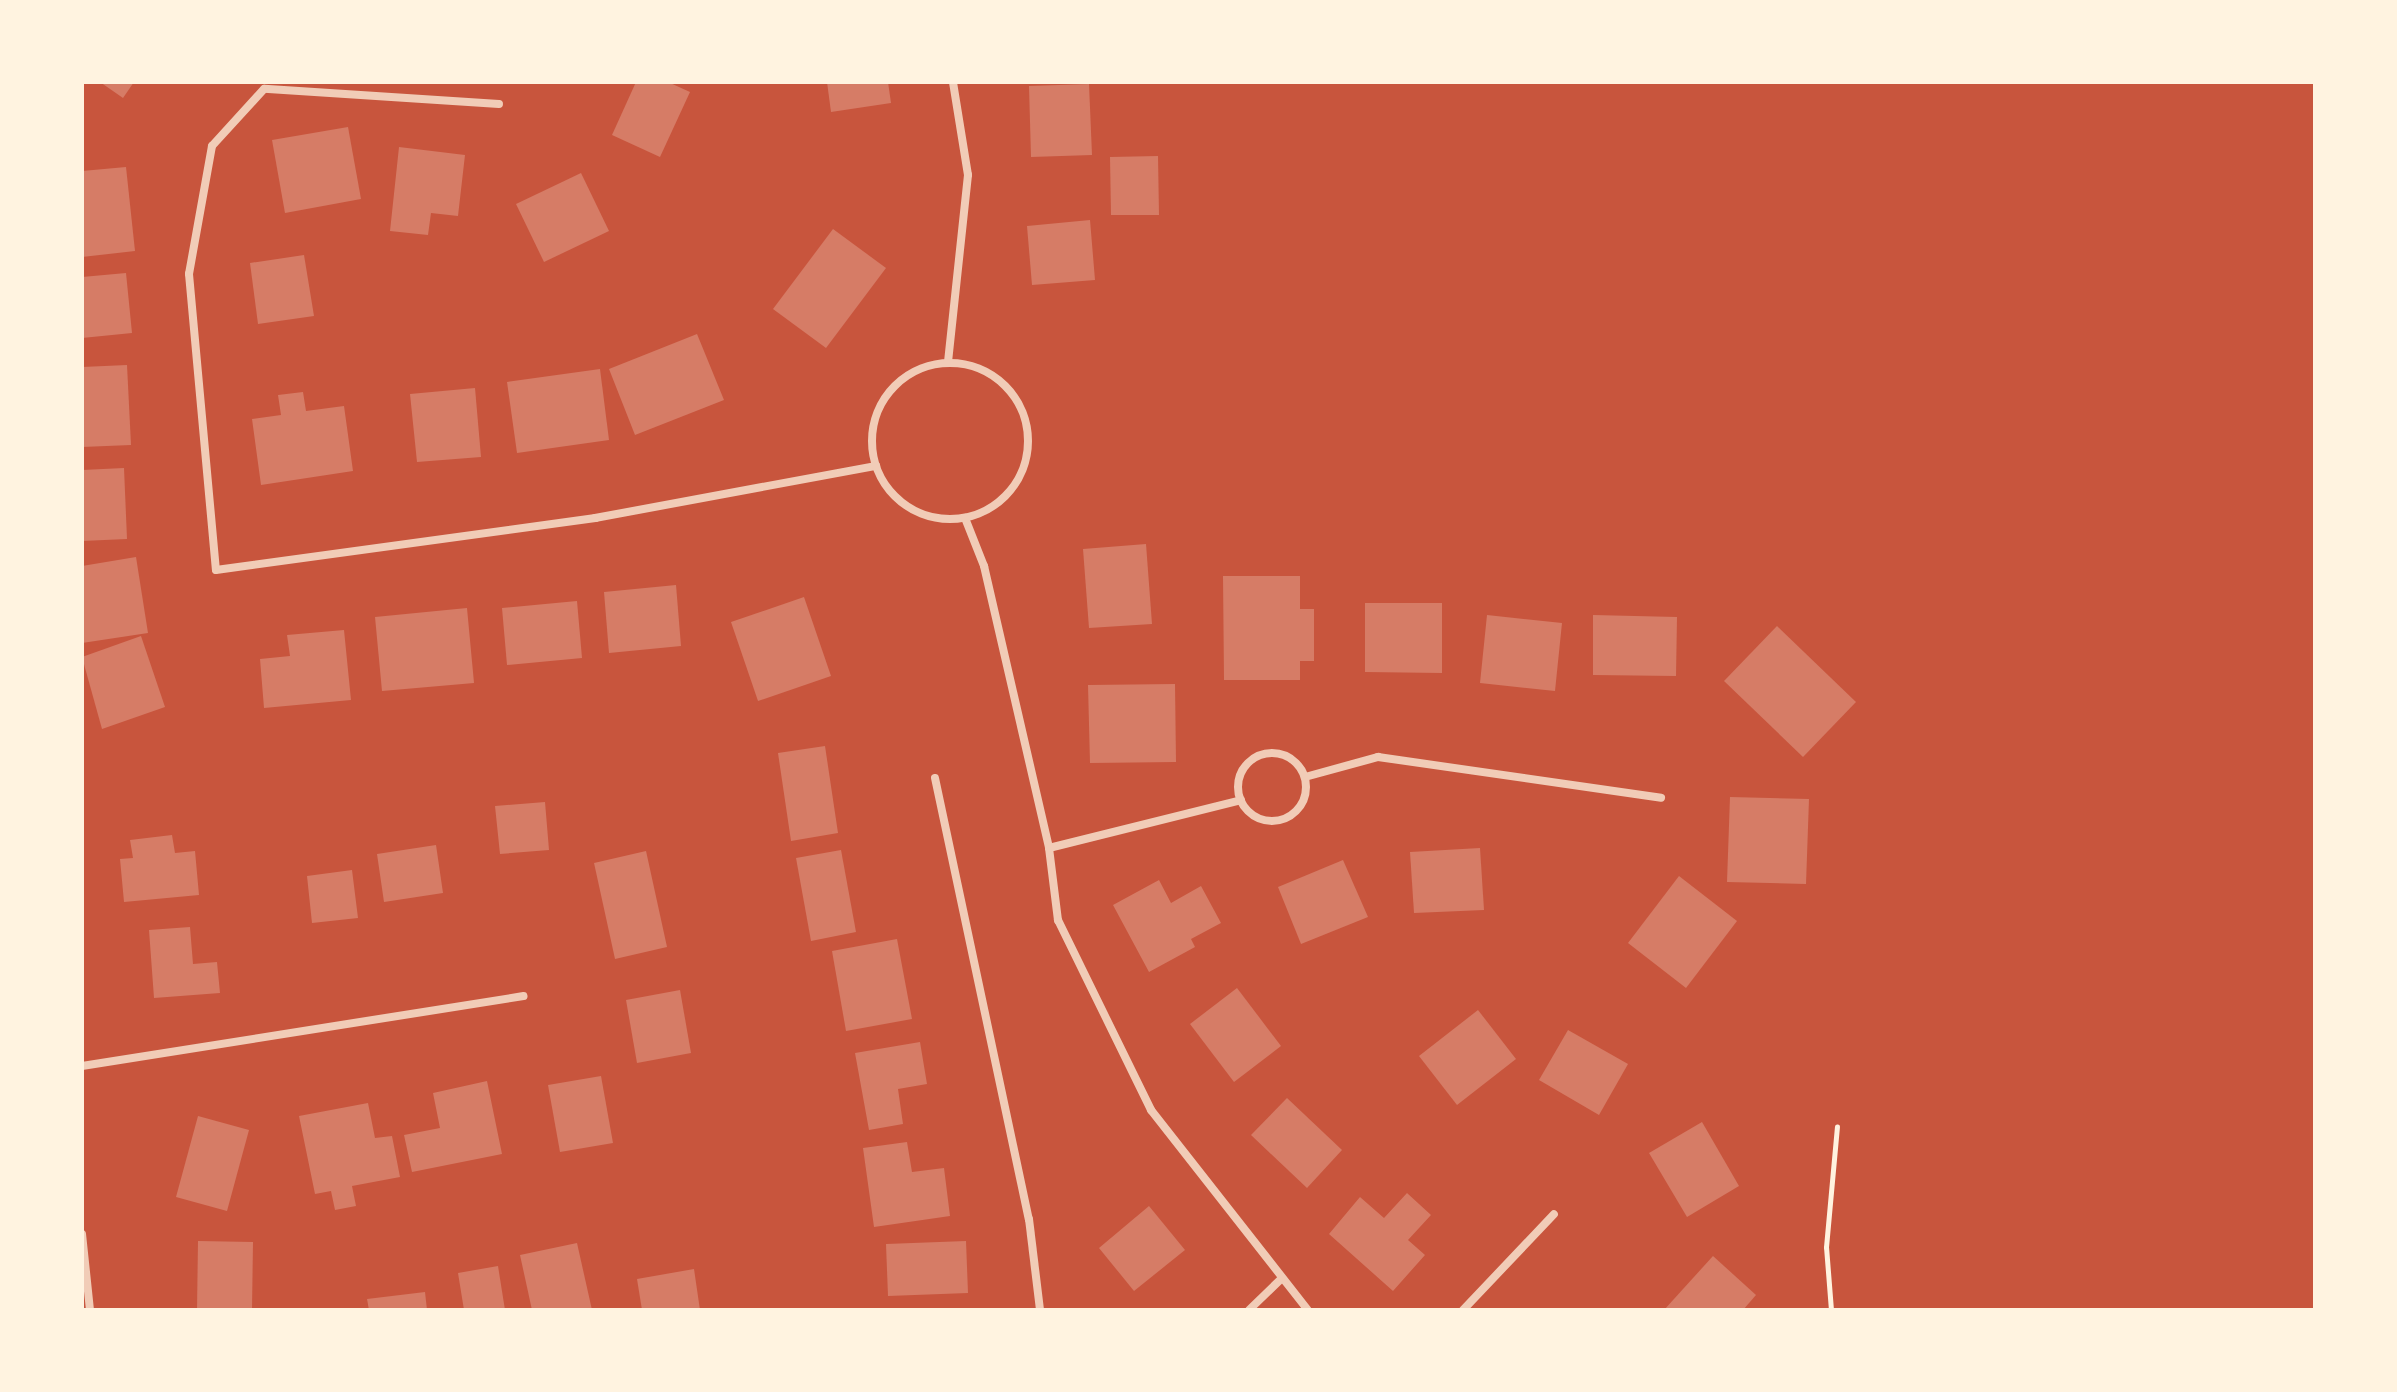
<!DOCTYPE html>
<style>
body{margin:0}
#map{position:relative;width:2397px;height:1392px;overflow:hidden;background:#c8553d;font-family:Cabin,sans-serif}
div>[style]{position:absolute}
[style*='--x']{left:calc(var(--x)*1px);top:calc(var(--y)*1px);width:calc(var(--w)*1px);rotate:calc(var(--a)*1deg)}
.building>*{inset:0;background:#d67c66}
.path>*{height:5px;margin:-2.5px;padding:0 2.5px;transform-origin:2.5px;border-radius:2.5px;background:#fff3e0}
.minor>*{height:8px;margin:-4px;padding:0 4px;transform-origin:4px;border-radius:4px;background:#f1ccb7}
.minor>.ring{margin:-4px;padding:0;box-sizing:content-box;background:none;border:8px solid #f1ccb7;border-radius:50%}
span{translate:-50% -50%;white-space:nowrap;text-align:center;line-height:1.15;-webkit-text-stroke:8px #fff3e0;paint-order:stroke}
.frame{position:absolute;inset:0;border:84px solid #fff3e0;pointer-events:none}
</style>
<div id="map">
<div class="building">
<div style="clip-path:polygon(100px 82px,134px 82px,123px 98px)"></div>
<div style="clip-path:polygon(636px 82px,668px 82px,690px 92px,660px 157px,612px 135px)"></div>
<div style="clip-path:polygon(827px 82px,888px 82px,891px 103px,831px 112px)"></div>
<div style="clip-path:polygon(1089px 84px,1092px 155px,1031px 157px,1029px 86px)"></div>
<div style="clip-path:polygon(348px 127px,361px 199px,285px 213px,272px 140px)"></div>
<div style="clip-path:polygon(399px 147px,465px 155px,458px 216px,431px 213px,428px 235px,390px 231px)"></div>
<div style="clip-path:polygon(1158px 156px,1159px 215px,1111px 215px,1110px 157px)"></div>
<div style="clip-path:polygon(126px 167px,135px 251px,82px 257px,82px 171px)"></div>
<div style="clip-path:polygon(581px 173px,609px 231px,544px 262px,516px 204px)"></div>
<div style="clip-path:polygon(1090px 220px,1095px 280px,1032px 285px,1027px 226px)"></div>
<div style="clip-path:polygon(833px 229px,886px 268px,826px 348px,773px 309px)"></div>
<div style="clip-path:polygon(304px 255px,314px 316px,258px 324px,250px 263px)"></div>
<div style="clip-path:polygon(126px 273px,132px 333px,82px 338px,82px 277px)"></div>
<div style="clip-path:polygon(697px 334px,724px 400px,635px 435px,609px 369px)"></div>
<div style="clip-path:polygon(127px 365px,131px 445px,82px 447px,82px 367px)"></div>
<div style="clip-path:polygon(600px 369px,609px 440px,517px 453px,507px 382px)"></div>
<div style="clip-path:polygon(475px 388px,481px 457px,417px 462px,410px 394px)"></div>
<div style="clip-path:polygon(303px 392px,306px 411px,344px 406px,353px 471px,261px 485px,252px 419px,281px 415px,278px 395px)"></div>
<div style="clip-path:polygon(124px 468px,127px 539px,82px 541px,82px 470px)"></div>
<div style="clip-path:polygon(1146px 544px,1152px 624px,1089px 628px,1083px 549px)"></div>
<div style="clip-path:polygon(136px 557px,148px 633px,82px 643px,82px 566px)"></div>
<div style="clip-path:polygon(1223px 576px,1300px 576px,1300px 609px,1314px 609px,1314px 661px,1300px 661px,1300px 680px,1224px 680px)"></div>
<div style="clip-path:polygon(676px 585px,681px 646px,609px 653px,604px 592px)"></div>
<div style="clip-path:polygon(804px 597px,831px 676px,758px 701px,731px 622px)"></div>
<div style="clip-path:polygon(577px 601px,582px 658px,507px 665px,502px 608px)"></div>
<div style="clip-path:polygon(1365px 603px,1442px 603px,1442px 673px,1365px 672px)"></div>
<div style="clip-path:polygon(467px 608px,474px 683px,382px 691px,375px 617px)"></div>
<div style="clip-path:polygon(1487px 615px,1562px 623px,1555px 691px,1480px 683px)"></div>
<div style="clip-path:polygon(1593px 615px,1677px 617px,1676px 676px,1593px 675px)"></div>
<div style="clip-path:polygon(1777px 626px,1856px 702px,1803px 757px,1724px 681px)"></div>
<div style="clip-path:polygon(344px 630px,351px 700px,264px 708px,260px 659px,290px 656px,287px 635px)"></div>
<div style="clip-path:polygon(141px 636px,165px 707px,102px 729px,82px 657px)"></div>
<div style="clip-path:polygon(1175px 684px,1176px 762px,1090px 763px,1088px 685px)"></div>
<div style="clip-path:polygon(825px 746px,838px 833px,791px 841px,778px 753px)"></div>
<div style="clip-path:polygon(1730px 797px,1809px 799px,1806px 884px,1727px 882px)"></div>
<div style="clip-path:polygon(545px 802px,549px 850px,500px 854px,495px 806px)"></div>
<div style="clip-path:polygon(172px 835px,175px 853px,195px 851px,199px 895px,124px 902px,120px 859px,133px 858px,130px 840px)"></div>
<div style="clip-path:polygon(436px 845px,443px 893px,384px 902px,377px 854px)"></div>
<div style="clip-path:polygon(1480px 848px,1484px 910px,1414px 913px,1410px 852px)"></div>
<div style="clip-path:polygon(841px 850px,856px 932px,811px 941px,796px 858px)"></div>
<div style="clip-path:polygon(646px 851px,667px 947px,615px 959px,594px 863px)"></div>
<div style="clip-path:polygon(1343px 860px,1368px 917px,1301px 944px,1278px 887px)"></div>
<div style="clip-path:polygon(352px 870px,358px 918px,312px 923px,307px 876px)"></div>
<div style="clip-path:polygon(1679px 876px,1737px 921px,1686px 988px,1628px 943px)"></div>
<div style="clip-path:polygon(1159px 880px,1171px 903px,1201px 886px,1221px 923px,1191px 939px,1195px 947px,1149px 972px,1113px 905px)"></div>
<div style="clip-path:polygon(190px 927px,193px 964px,217px 962px,220px 993px,154px 998px,149px 930px)"></div>
<div style="clip-path:polygon(897px 939px,912px 1019px,846px 1031px,832px 951px)"></div>
<div style="clip-path:polygon(1237px 988px,1281px 1046px,1234px 1082px,1190px 1024px)"></div>
<div style="clip-path:polygon(680px 990px,691px 1053px,637px 1063px,626px 1000px)"></div>
<div style="clip-path:polygon(1478px 1010px,1516px 1059px,1457px 1105px,1419px 1056px)"></div>
<div style="clip-path:polygon(1568px 1030px,1628px 1064px,1599px 1115px,1539px 1080px)"></div>
<div style="clip-path:polygon(920px 1042px,927px 1084px,898px 1089px,903px 1124px,869px 1130px,855px 1053px)"></div>
<div style="clip-path:polygon(601px 1076px,613px 1143px,560px 1152px,548px 1085px)"></div>
<div style="clip-path:polygon(487px 1081px,502px 1154px,412px 1172px,404px 1135px,440px 1128px,433px 1093px)"></div>
<div style="clip-path:polygon(1287px 1098px,1342px 1150px,1307px 1188px,1251px 1135px)"></div>
<div style="clip-path:polygon(368px 1103px,375px 1138px,392px 1136px,400px 1177px,352px 1186px,356px 1206px,335px 1210px,331px 1191px,315px 1194px,299px 1116px)"></div>
<div style="clip-path:polygon(198px 1116px,249px 1130px,227px 1211px,176px 1197px)"></div>
<div style="clip-path:polygon(1702px 1122px,1739px 1186px,1687px 1217px,1649px 1153px)"></div>
<div style="clip-path:polygon(907px 1142px,912px 1172px,944px 1168px,950px 1216px,874px 1227px,863px 1148px)"></div>
<div style="clip-path:polygon(1407px 1193px,1431px 1215px,1408px 1240px,1425px 1255px,1393px 1291px,1329px 1234px,1360px 1197px,1384px 1218px)"></div>
<div style="clip-path:polygon(1149px 1206px,1185px 1250px,1134px 1291px,1099px 1248px)"></div>
<div style="clip-path:polygon(198px 1241px,253px 1242px,252px 1310px,197px 1310px)"></div>
<div style="clip-path:polygon(966px 1241px,968px 1293px,888px 1296px,886px 1244px)"></div>
<div style="clip-path:polygon(577px 1243px,592px 1310px,532px 1310px,520px 1255px)"></div>
<div style="clip-path:polygon(1713px 1256px,1756px 1295px,1743px 1310px,1664px 1310px)"></div>
<div style="clip-path:polygon(498px 1266px,505px 1310px,464px 1310px,458px 1273px)"></div>
<div style="clip-path:polygon(694px 1269px,700px 1310px,642px 1310px,637px 1279px)"></div>
<div style="clip-path:polygon(425px 1292px,427px 1310px,369px 1310px,367px 1299px)"></div>
</div>
<div class="path">
<div style="--x:1831;--y:1310;--w:63;--a:-94.5"></div>
<div style="--x:1826;--y:1247;--w:121;--a:-84.8"></div>
</div>
<div class="minor">
<div style="--x:499;--y:104;--w:235;--a:-176.3"></div>
<div style="--x:264;--y:89;--w:77;--a:132.4"></div>
<div style="--x:212;--y:146;--w:130;--a:100.2"></div>
<div style="--x:189;--y:274;--w:297;--a:84.8"></div>
<div style="--x:216;--y:570;--w:383;--a:-7.8"></div>
<div style="--x:595;--y:518;--w:286;--a:-10.5"></div>
<div style="--x:948;--y:362;--w:188;--a:-83.9"></div>
<div style="--x:968;--y:175;--w:94;--a:-99.2"></div>
<div class="ring" style="left:872px;top:363px;width:148px;height:148px"></div>
<div style="--x:965;--y:518;--w:52;--a:68.4"></div>
<div style="--x:984;--y:566;--w:289;--a:77"></div>
<div style="--x:1049;--y:848;--w:73;--a:82.9"></div>
<div style="--x:1058;--y:920;--w:212;--a:63.9"></div>
<div style="--x:1151;--y:1110;--w:254;--a:51.9"></div>
<div class="ring" style="left:1238px;top:753px;width:60px;height:60px"></div>
<div style="--x:1305;--y:777;--w:76;--a:-15.3"></div>
<div style="--x:1378;--y:757;--w:286;--a:8.2"></div>
<div style="--x:935;--y:778;--w:451;--a:78"></div>
<div style="--x:1029;--y:1219;--w:92;--a:83.1"></div>
<div style="--x:1049;--y:848;--w:198;--a:-14"></div>
<div style="--x:82;--y:1066;--w:447;--a:-9"></div>
<div style="--x:82;--y:1234;--w:76;--a:84"></div>
<div style="--x:1249;--y:1310;--w:43;--a:-44.1"></div>
<div style="--x:1463;--y:1310;--w:132;--a:-46.5"></div>
</div>
<div class="frame"></div>
</div>
